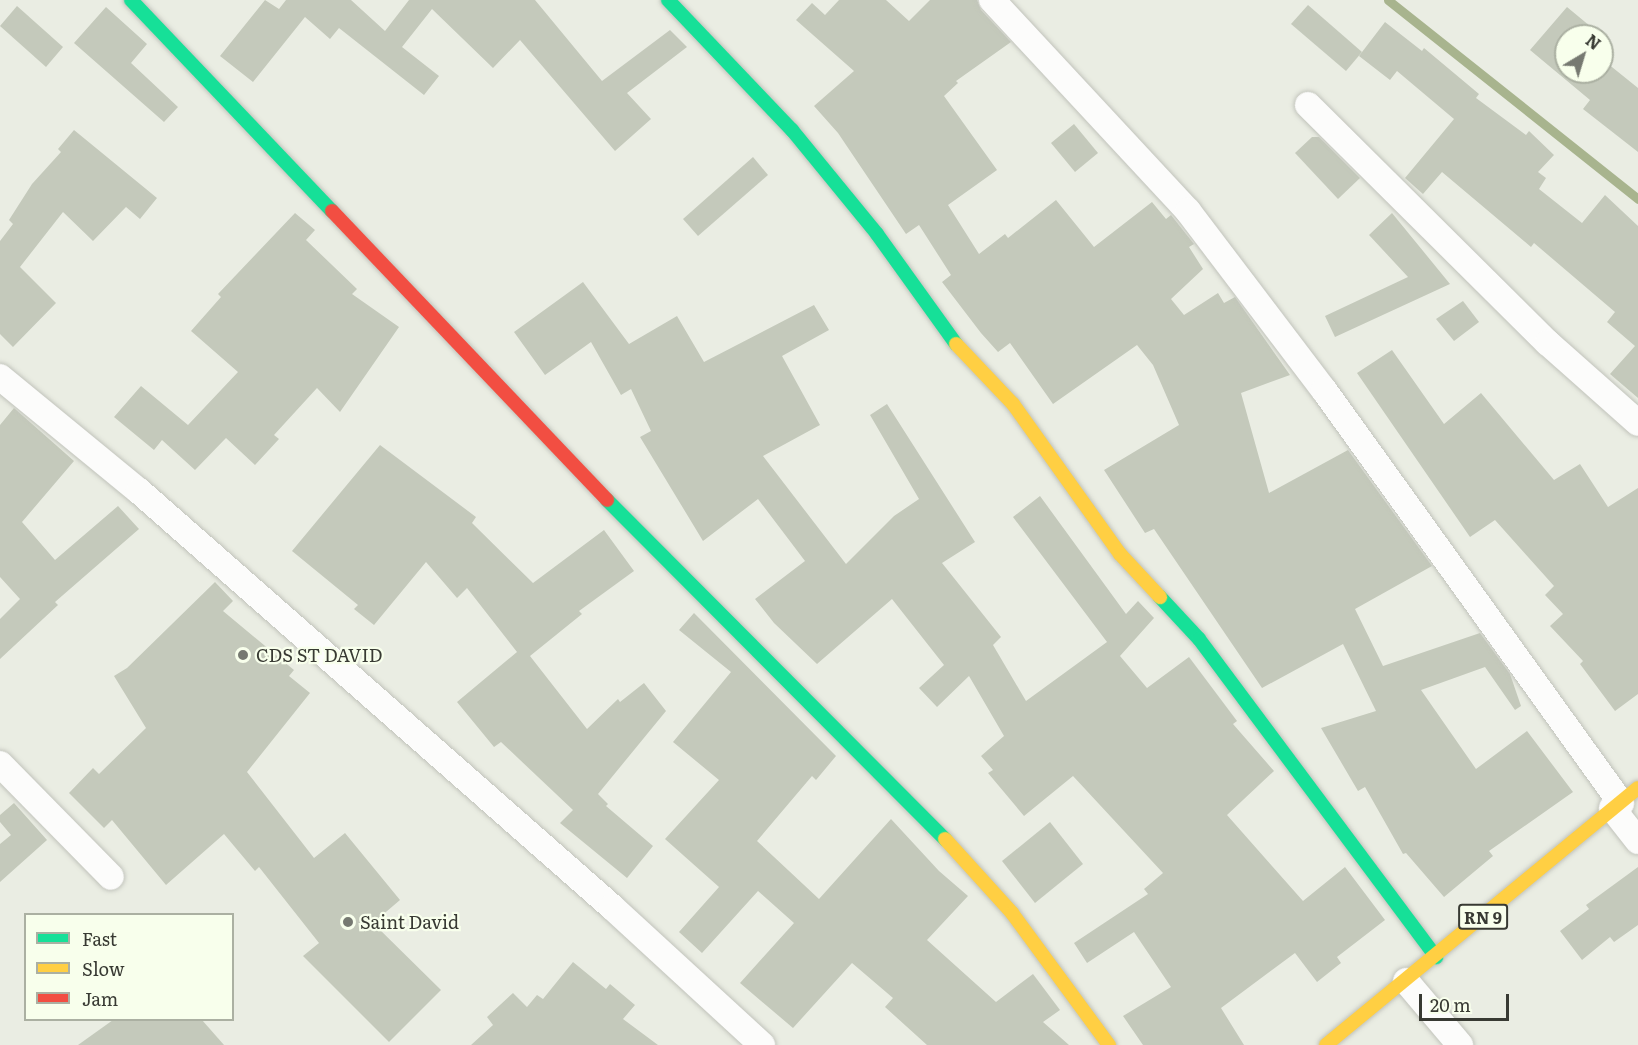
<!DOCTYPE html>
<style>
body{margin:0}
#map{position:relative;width:1638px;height:1045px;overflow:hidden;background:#eaede3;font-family:Literata,serif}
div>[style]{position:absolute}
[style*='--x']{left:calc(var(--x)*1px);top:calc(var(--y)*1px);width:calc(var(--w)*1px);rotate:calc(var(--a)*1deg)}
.stream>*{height:9px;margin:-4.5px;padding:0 4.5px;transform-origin:4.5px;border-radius:4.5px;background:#a8b48e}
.building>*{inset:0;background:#c4c9bb}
.roads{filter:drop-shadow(0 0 2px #c1c3bb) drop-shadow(0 0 2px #c1c3bb)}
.street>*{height:26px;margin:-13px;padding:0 13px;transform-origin:13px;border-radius:13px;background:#fcfcfb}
.fast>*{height:14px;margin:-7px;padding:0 7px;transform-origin:7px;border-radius:7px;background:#16e098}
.slow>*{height:14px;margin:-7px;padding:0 7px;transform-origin:7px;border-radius:7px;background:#ffcf43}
.jam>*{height:14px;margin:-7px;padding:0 7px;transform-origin:7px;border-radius:7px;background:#f24e42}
.dots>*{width:16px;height:16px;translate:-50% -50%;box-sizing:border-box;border:3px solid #f8ffec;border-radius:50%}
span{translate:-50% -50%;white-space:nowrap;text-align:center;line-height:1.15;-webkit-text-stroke:4.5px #f8ffec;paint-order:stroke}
.shield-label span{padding:2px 4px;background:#f8ffec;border:2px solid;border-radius:4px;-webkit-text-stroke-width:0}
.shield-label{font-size:16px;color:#383a33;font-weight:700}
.poi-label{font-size:18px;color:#383a33}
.left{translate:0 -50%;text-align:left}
.legend{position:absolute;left:24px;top:913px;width:210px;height:108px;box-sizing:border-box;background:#f8ffec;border:2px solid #abb0a2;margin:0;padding:8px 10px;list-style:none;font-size:18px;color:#383a33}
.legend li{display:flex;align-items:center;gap:12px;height:30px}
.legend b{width:30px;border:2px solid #abb0a2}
.north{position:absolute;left:1554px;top:24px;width:60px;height:60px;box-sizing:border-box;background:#f8ffec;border:2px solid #abb0a2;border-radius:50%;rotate:38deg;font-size:16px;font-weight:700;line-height:24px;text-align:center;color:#383a33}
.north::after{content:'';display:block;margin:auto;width:21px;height:27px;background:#767971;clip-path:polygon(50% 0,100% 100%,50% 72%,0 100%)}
.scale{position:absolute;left:1419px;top:994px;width:90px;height:27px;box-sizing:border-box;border:3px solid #383a33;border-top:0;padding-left:8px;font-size:18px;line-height:21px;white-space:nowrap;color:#383a33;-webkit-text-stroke:4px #f8ffec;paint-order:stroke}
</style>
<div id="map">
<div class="stream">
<div style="--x:1388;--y:0;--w:320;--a:38.5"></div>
</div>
<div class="building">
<div style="clip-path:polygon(265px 0,279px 9px,286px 0,351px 0,385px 31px,409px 0,535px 0,602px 81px,670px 30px,687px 47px,627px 93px,651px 119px,615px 151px,520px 40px,493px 68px,432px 9px,402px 47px,439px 76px,424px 95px,339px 28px,330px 39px,305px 17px,253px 82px,220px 56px)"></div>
<div style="clip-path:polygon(839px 0,886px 0,909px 21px,930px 0,977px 0,981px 10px,1011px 42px,956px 81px,958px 83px,944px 96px,997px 170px,948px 205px,979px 254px,1005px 234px,1008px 238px,1056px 200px,1094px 247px,1152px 202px,1166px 219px,1171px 215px,1194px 244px,1189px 247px,1203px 269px,1171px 299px,1184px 315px,1218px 293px,1224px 303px,1235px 297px,1290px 375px,1241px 393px,1269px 493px,1348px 450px,1432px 566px,1355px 609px,1383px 666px,1480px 633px,1510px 674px,1521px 706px,1515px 710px,1485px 667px,1421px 690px,1476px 769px,1527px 731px,1573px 792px,1489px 851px,1493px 856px,1444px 897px,1406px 853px,1403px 854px,1365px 787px,1358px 791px,1321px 728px,1376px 711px,1343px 644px,1262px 688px,1154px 529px,1145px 533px,1104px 470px,1179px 425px,1153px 365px,1137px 345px,1053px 404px,1010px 343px,998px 352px,981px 333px,942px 282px,951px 275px,919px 225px,906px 234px,838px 133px,814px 106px,854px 71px,796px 20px,812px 3px,825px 15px)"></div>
<div style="clip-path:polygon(1308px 5px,1362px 52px,1346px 71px,1291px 24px)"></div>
<div style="clip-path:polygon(17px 6px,63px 47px,46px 67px,0 26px)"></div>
<div style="clip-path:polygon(106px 7px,147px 44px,131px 63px,178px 107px,164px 122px,74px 43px)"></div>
<div style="clip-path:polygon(1567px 7px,1602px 36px,1566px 36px,1566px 72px,1602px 72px,1602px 59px,1638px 88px,1638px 152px,1583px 109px,1590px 100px,1530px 50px)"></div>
<div style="clip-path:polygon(1385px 22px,1422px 51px,1424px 48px,1479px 94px,1476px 98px,1526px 135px,1529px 131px,1554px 155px,1538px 172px,1546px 178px,1539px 189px,1582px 223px,1605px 195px,1638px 226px,1638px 398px,1610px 374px,1635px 346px,1607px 322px,1615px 312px,1534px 243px,1531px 247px,1442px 172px,1423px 194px,1405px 178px,1454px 119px,1397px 71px,1390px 80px,1359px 56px)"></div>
<div style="clip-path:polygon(1074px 124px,1098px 153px,1075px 172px,1051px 143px)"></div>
<div style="clip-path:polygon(74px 130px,157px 198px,140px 219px,126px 207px,93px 241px,63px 212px,20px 267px,56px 303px,13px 347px,0 334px,0 241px,13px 224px,9px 220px,32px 184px,61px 152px,58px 149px)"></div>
<div style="clip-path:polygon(1312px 137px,1319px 137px,1360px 178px,1338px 199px,1295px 153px)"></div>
<div style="clip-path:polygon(753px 157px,768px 175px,698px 236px,683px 219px)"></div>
<div style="clip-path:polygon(295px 213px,315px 230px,306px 240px,357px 289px,352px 294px,399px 327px,340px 412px,317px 388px,274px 435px,279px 439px,255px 465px,226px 438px,195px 470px,162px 440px,154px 450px,114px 417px,141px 386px,188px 425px,238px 372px,191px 331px,221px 297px,218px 294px)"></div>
<div style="clip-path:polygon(1392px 213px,1450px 284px,1335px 337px,1325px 316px,1408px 277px,1369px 235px)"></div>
<div style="clip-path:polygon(583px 282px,629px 344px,677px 316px,704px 362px,814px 305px,829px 330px,782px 356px,820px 425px,763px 456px,846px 564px,894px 516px,919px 499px,870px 415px,887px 404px,975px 542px,942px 563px,1001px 637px,993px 645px,1026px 701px,1107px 642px,1013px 517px,1040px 496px,1126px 614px,1138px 601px,1154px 618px,1120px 656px,1147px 688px,1189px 657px,1237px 721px,1233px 724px,1274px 771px,1227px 815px,1303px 901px,1345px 867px,1385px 920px,1337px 957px,1341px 963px,1317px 982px,1295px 953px,1221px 1008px,1244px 1045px,1143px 1045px,1123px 1016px,1171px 987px,1134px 932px,1087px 963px,1074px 943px,1148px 894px,1144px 889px,1163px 873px,1073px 776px,1024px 816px,988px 773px,993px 770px,981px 756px,1004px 736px,969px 676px,937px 707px,919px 688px,944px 665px,892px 599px,817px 664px,774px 623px,755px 599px,805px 561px,758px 499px,703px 541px,640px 437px,651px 431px,631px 389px,621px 395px,591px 342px,545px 375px,514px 332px)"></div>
<div style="clip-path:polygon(1463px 301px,1479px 322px,1454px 341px,1436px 319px)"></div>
<div style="clip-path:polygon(1392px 350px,1444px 424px,1481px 393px,1554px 480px,1580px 464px,1608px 507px,1638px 488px,1638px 694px,1615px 711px,1580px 664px,1583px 661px,1550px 626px,1563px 614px,1545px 595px,1554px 586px,1495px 520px,1470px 537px,1357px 373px)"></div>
<div style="clip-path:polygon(14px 408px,74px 461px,22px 522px,55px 560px,118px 506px,139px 529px,55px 602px,58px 605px,0 659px,0 619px,20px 599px,0 577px,0 425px)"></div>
<div style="clip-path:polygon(380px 445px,476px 517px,472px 523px,533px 583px,604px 530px,634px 571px,579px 611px,582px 614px,530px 656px,587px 729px,618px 699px,620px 702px,644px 683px,666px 711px,598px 794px,608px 804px,606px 806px,653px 846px,627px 878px,560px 823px,573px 810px,501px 742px,494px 747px,457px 702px,517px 652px,467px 588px,457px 598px,426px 562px,374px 625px,354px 609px,358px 605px,292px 551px)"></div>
<div style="clip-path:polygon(215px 582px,233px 601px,223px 611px,294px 670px,289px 676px,310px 693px,247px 772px,314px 858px,345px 833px,400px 900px,373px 923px,441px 990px,389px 1042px,303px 956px,319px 943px,259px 867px,255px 871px,224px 834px,166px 885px,112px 820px,104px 828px,69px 793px,93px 768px,99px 774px,146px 728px,114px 676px,127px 668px)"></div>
<div style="clip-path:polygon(694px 613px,836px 756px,816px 780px,812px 776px,757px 841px,819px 899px,891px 819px,939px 871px,968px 896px,927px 940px,996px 1002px,1033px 974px,1060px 1010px,1043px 1022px,1069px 1045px,927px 1045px,885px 1007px,893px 998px,852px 963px,793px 1028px,740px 983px,794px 923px,758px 891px,702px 953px,679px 932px,719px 887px,665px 839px,719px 780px,673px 742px,731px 672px,679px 630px)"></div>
<div style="clip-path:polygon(14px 803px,47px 840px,0 882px,0 844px,11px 835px,0 822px,0 815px)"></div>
<div style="clip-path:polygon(1050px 822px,1083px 864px,1035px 903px,1002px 861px)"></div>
<div style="clip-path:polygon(1638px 867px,1638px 925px,1614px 942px,1610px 937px,1582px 960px,1560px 931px,1589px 909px,1586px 905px)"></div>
<div style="clip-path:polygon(573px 962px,606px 989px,610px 984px,635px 1005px,623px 1019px,658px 1045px,471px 1045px,493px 1025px,487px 1017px,513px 993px,527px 1007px,537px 995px,543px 999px)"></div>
<div style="clip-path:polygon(113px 1020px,202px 1020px,224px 1045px,78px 1045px)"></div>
</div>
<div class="roads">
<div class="street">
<div style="--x:992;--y:0;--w:288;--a:47.1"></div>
<div style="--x:1188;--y:211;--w:225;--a:52.8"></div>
<div style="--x:1324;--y:390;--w:509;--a:54.28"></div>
<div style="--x:1308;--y:105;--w:338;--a:44.8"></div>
<div style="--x:1548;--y:343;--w:120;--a:41.6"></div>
<div style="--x:0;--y:377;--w:180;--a:39.4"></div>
<div style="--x:139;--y:491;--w:630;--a:41.33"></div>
<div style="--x:612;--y:907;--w:204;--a:42.6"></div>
<div style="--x:0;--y:764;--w:158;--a:45.5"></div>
<div style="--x:1612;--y:808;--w:42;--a:51.8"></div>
<div style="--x:1406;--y:981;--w:84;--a:49.8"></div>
</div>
<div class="fast">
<div style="--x:131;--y:0;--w:291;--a:46.4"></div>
<div style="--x:668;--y:0;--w:180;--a:46.4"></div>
<div style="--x:792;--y:130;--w:134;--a:50.7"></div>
<div style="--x:877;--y:234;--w:135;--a:54.3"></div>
<div style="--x:607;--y:500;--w:479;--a:45.1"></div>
<div style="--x:1160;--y:597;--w:57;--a:47.1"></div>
<div style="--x:1199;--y:639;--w:397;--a:53.3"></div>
</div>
<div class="slow">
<div style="--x:956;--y:344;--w:83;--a:46.5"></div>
<div style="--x:1013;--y:404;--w:184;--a:54.5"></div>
<div style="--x:1120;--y:554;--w:59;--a:47.1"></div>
<div style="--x:945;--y:839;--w:100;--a:47.8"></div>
<div style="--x:1012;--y:913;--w:164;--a:53.7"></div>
<div style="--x:1326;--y:1045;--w:404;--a:-39.5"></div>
</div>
<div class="jam">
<div style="--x:332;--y:211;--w:399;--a:46.4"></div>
</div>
</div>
<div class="dots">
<div style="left:243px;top:655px;background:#767971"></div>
<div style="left:348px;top:922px;background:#767971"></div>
</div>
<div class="shield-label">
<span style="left:1483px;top:917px">RN 9</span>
</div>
<div class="poi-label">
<span class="left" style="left:256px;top:655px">CDS ST DAVID</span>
<span class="left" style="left:360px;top:922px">Saint David</span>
</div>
<ul class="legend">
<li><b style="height:8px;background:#16e098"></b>Fast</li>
<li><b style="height:8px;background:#ffcf43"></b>Slow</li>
<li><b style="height:8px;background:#f24e42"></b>Jam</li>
</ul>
<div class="north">N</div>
<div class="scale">20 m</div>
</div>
